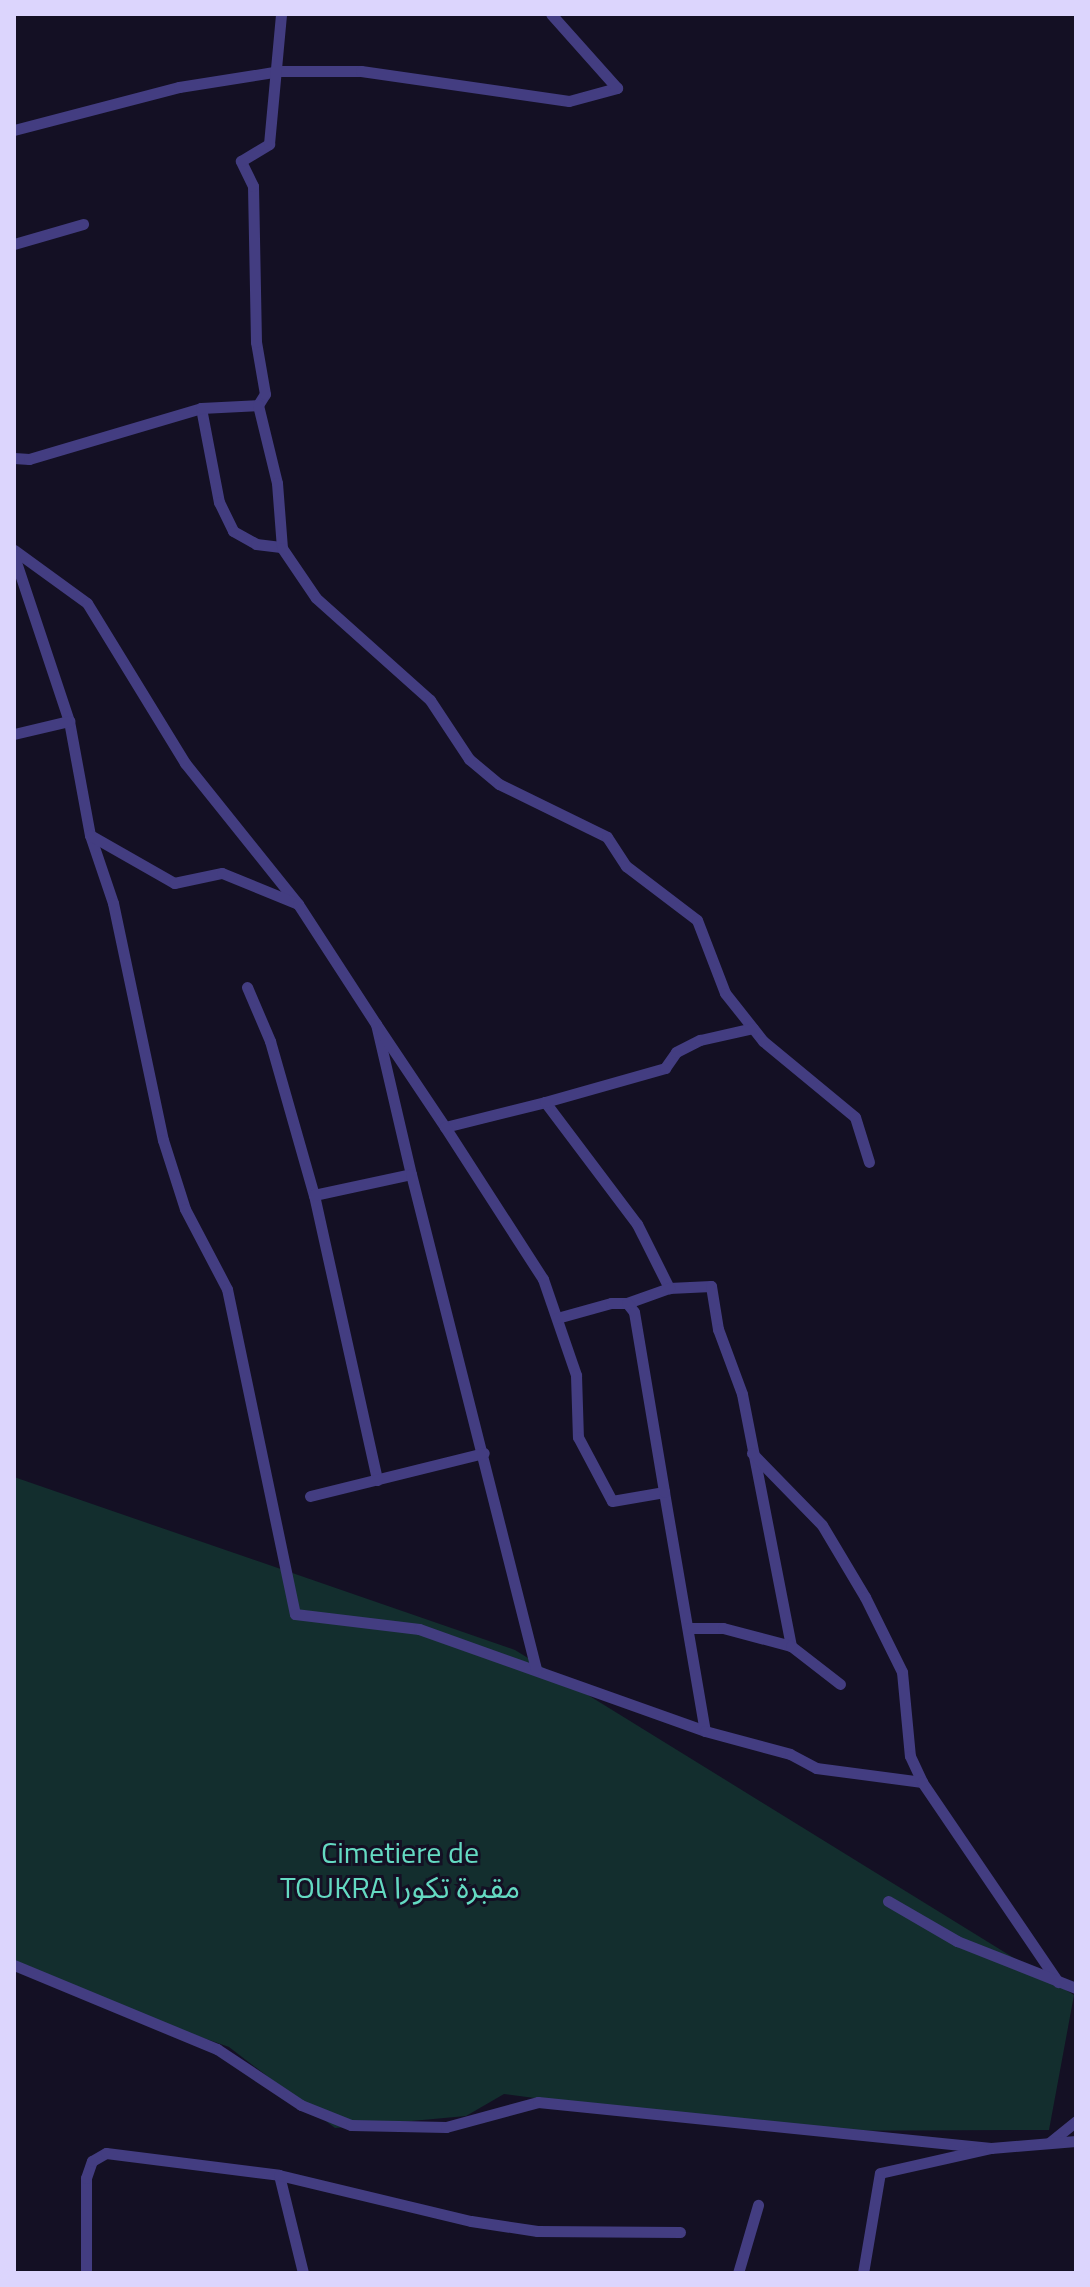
<!DOCTYPE html>
<meta charset="utf-8">
<style>
body{margin:0}
#map{position:relative;width:1090px;height:2287px;overflow:hidden;background:#141024;font-family:"Titillium Web","Noto Sans Arabic",sans-serif}
div>[style]{position:absolute}
[style*='--x']{left:calc(var(--x)*1px);top:calc(var(--y)*1px);width:calc(var(--w)*1px);rotate:calc(var(--a)*1deg)}
.green>*{inset:0;background:#132e2e}
.minor>*{height:11px;margin:-5.5px;padding:0 5.5px;transform-origin:5.5px;border-radius:5.5px;background:#433d81}
span{translate:-50% -50%;white-space:nowrap;text-align:center;line-height:1.15;-webkit-text-stroke:6px #141024;paint-order:stroke}
.park-label{font-size:30px;color:#64dac2}
.frame{position:absolute;inset:0;border:16px solid #dcd5fd;pointer-events:none}
</style>
<div id="map">
<div class="green">
<div style="clip-path:polygon(14px 1477px,515px 1650px,1074px 1995px,1049px 2130px,784px 2131px,504px 2094px,466px 2116px,335px 2128px,229px 2047px,14px 1971px)"></div>
</div>
<div class="minor">
<div style="--x:14;--y:130;--w:171;--a:-14.6"></div>
<div style="--x:179;--y:87;--w:102;--a:-9"></div>
<div style="--x:280;--y:71;--w:81;--a:0"></div>
<div style="--x:361;--y:71;--w:210;--a:8.2"></div>
<div style="--x:569;--y:101;--w:50;--a:-15.2"></div>
<div style="--x:617;--y:88;--w:99;--a:-131.7"></div>
<div style="--x:14;--y:244;--w:72;--a:-16.2"></div>
<div style="--x:258;--y:405;--w:13;--a:-58"></div>
<div style="--x:265;--y:394;--w:53;--a:-99.8"></div>
<div style="--x:256;--y:342;--w:156;--a:-91.1"></div>
<div style="--x:253;--y:186;--w:28;--a:-116"></div>
<div style="--x:241;--y:161;--w:33;--a:-31"></div>
<div style="--x:269;--y:144;--w:131;--a:-84.7"></div>
<div style="--x:201;--y:408;--w:96;--a:79.2"></div>
<div style="--x:219;--y:502;--w:32;--a:64"></div>
<div style="--x:233;--y:531;--w:26;--a:29"></div>
<div style="--x:256;--y:544;--w:25;--a:7"></div>
<div style="--x:14;--y:458;--w:15;--a:4"></div>
<div style="--x:29;--y:459;--w:179;--a:-16.5"></div>
<div style="--x:201;--y:408;--w:57;--a:-3"></div>
<div style="--x:258;--y:405;--w:80;--a:76.3"></div>
<div style="--x:277;--y:483;--w:65;--a:85.6"></div>
<div style="--x:282;--y:548;--w:60;--a:55.8"></div>
<div style="--x:316;--y:598;--w:153;--a:41.8"></div>
<div style="--x:430;--y:700;--w:71;--a:56.5"></div>
<div style="--x:469;--y:759;--w:39;--a:40"></div>
<div style="--x:499;--y:784;--w:120;--a:26.1"></div>
<div style="--x:607;--y:837;--w:35;--a:57"></div>
<div style="--x:626;--y:866;--w:89;--a:37.3"></div>
<div style="--x:697;--y:920;--w:78;--a:69"></div>
<div style="--x:725;--y:993;--w:61;--a:51.6"></div>
<div style="--x:763;--y:1041;--w:119;--a:39.6"></div>
<div style="--x:855;--y:1117;--w:47;--a:72.7"></div>
<div style="--x:14;--y:550;--w:90;--a:36"></div>
<div style="--x:87;--y:603;--w:188;--a:58.5"></div>
<div style="--x:185;--y:763;--w:181;--a:51.3"></div>
<div style="--x:14;--y:556;--w:174;--a:71.6"></div>
<div style="--x:69;--y:721;--w:116;--a:79.6"></div>
<div style="--x:90;--y:835;--w:72;--a:71.3"></div>
<div style="--x:113;--y:903;--w:242;--a:78.1"></div>
<div style="--x:163;--y:1140;--w:72;--a:72.3"></div>
<div style="--x:185;--y:1209;--w:90;--a:62.3"></div>
<div style="--x:227;--y:1289;--w:332;--a:78.2"></div>
<div style="--x:295;--y:1614;--w:125;--a:6.9"></div>
<div style="--x:419;--y:1629;--w:304;--a:19.6"></div>
<div style="--x:14;--y:734;--w:57;--a:-13.3"></div>
<div style="--x:90;--y:835;--w:97;--a:29.7"></div>
<div style="--x:174;--y:883;--w:49;--a:-11.8"></div>
<div style="--x:222;--y:873;--w:82;--a:22.2"></div>
<div style="--x:298;--y:904;--w:143;--a:57"></div>
<div style="--x:376;--y:1024;--w:154;--a:76.9"></div>
<div style="--x:247;--y:987;--w:59;--a:66.9"></div>
<div style="--x:270;--y:1041;--w:160;--a:74.1"></div>
<div style="--x:314;--y:1195;--w:292;--a:77.5"></div>
<div style="--x:376;--y:1024;--w:124;--a:56.2"></div>
<div style="--x:445;--y:1127;--w:103;--a:-14"></div>
<div style="--x:545;--y:1102;--w:153;--a:53"></div>
<div style="--x:637;--y:1224;--w:72;--a:63.4"></div>
<div style="--x:669;--y:1288;--w:42;--a:-2.7"></div>
<div style="--x:711;--y:1286;--w:44;--a:80.8"></div>
<div style="--x:718;--y:1329;--w:69;--a:69.7"></div>
<div style="--x:742;--y:1394;--w:257;--a:79"></div>
<div style="--x:545;--y:1102;--w:125;--a:-15.8"></div>
<div style="--x:665;--y:1068;--w:19;--a:-55"></div>
<div style="--x:676;--y:1052;--w:27;--a:-27"></div>
<div style="--x:700;--y:1040;--w:54;--a:-12.8"></div>
<div style="--x:445;--y:1127;--w:181;--a:57.2"></div>
<div style="--x:543;--y:1279;--w:102;--a:71"></div>
<div style="--x:576;--y:1375;--w:62;--a:88.2"></div>
<div style="--x:578;--y:1437;--w:72;--a:62"></div>
<div style="--x:612;--y:1501;--w:53;--a:-9.8"></div>
<div style="--x:664;--y:1492;--w:242;--a:80.3"></div>
<div style="--x:705;--y:1731;--w:88;--a:15.1"></div>
<div style="--x:790;--y:1754;--w:30;--a:28"></div>
<div style="--x:816;--y:1768;--w:107;--a:7.5"></div>
<div style="--x:314;--y:1195;--w:99;--a:-12.2"></div>
<div style="--x:411;--y:1174;--w:511;--a:75.83"></div>
<div style="--x:627;--y:1303;--w:45;--a:-19.7"></div>
<div style="--x:557;--y:1318;--w:56;--a:-15.5"></div>
<div style="--x:611;--y:1303;--w:16;--a:0"></div>
<div style="--x:627;--y:1303;--w:11;--a:52"></div>
<div style="--x:634;--y:1312;--w:182;--a:80.5"></div>
<div style="--x:752;--y:1453;--w:100;--a:45.8"></div>
<div style="--x:822;--y:1525;--w:84;--a:59.2"></div>
<div style="--x:865;--y:1597;--w:84;--a:63.7"></div>
<div style="--x:902;--y:1672;--w:84;--a:84.6"></div>
<div style="--x:910;--y:1756;--w:29;--a:65"></div>
<div style="--x:922;--y:1782;--w:242;--a:55.8"></div>
<div style="--x:310;--y:1496;--w:179;--a:-13.9"></div>
<div style="--x:689;--y:1628;--w:34;--a:0"></div>
<div style="--x:723;--y:1628;--w:70;--a:14.8"></div>
<div style="--x:791;--y:1646;--w:62;--a:37.8"></div>
<div style="--x:888;--y:1901;--w:80;--a:30.1"></div>
<div style="--x:957;--y:1941;--w:128;--a:21.6"></div>
<div style="--x:14;--y:1965;--w:220;--a:22.5"></div>
<div style="--x:217;--y:2049;--w:101;--a:33.7"></div>
<div style="--x:301;--y:2105;--w:54;--a:21.8"></div>
<div style="--x:351;--y:2125;--w:95;--a:1.2"></div>
<div style="--x:446;--y:2127;--w:95;--a:-15.2"></div>
<div style="--x:538;--y:2102;--w:455;--a:5.8"></div>
<div style="--x:1049;--y:2143;--w:35;--a:-39"></div>
<div style="--x:279;--y:2175;--w:101;--a:76.2"></div>
<div style="--x:86;--y:2273;--w:95;--a:-90"></div>
<div style="--x:86;--y:2178;--w:18;--a:-71"></div>
<div style="--x:92;--y:2161;--w:16;--a:-30"></div>
<div style="--x:106;--y:2153;--w:174;--a:7.2"></div>
<div style="--x:279;--y:2175;--w:197;--a:13.5"></div>
<div style="--x:471;--y:2221;--w:67;--a:8.6"></div>
<div style="--x:537;--y:2231;--w:143;--a:0.4"></div>
<div style="--x:738;--y:2273;--w:71;--a:-73.6"></div>
<div style="--x:863;--y:2273;--w:101;--a:-80.4"></div>
<div style="--x:880;--y:2173;--w:114;--a:-12.7"></div>
<div style="--x:991;--y:2148;--w:85;--a:-4.7"></div>
</div>
<div class="park-label">
<span style="left:400px;top:1869px">Cimetiere de<br>TOUKRA مقبرة تكورا</span>
</div>
<div class="frame"></div>
</div>
